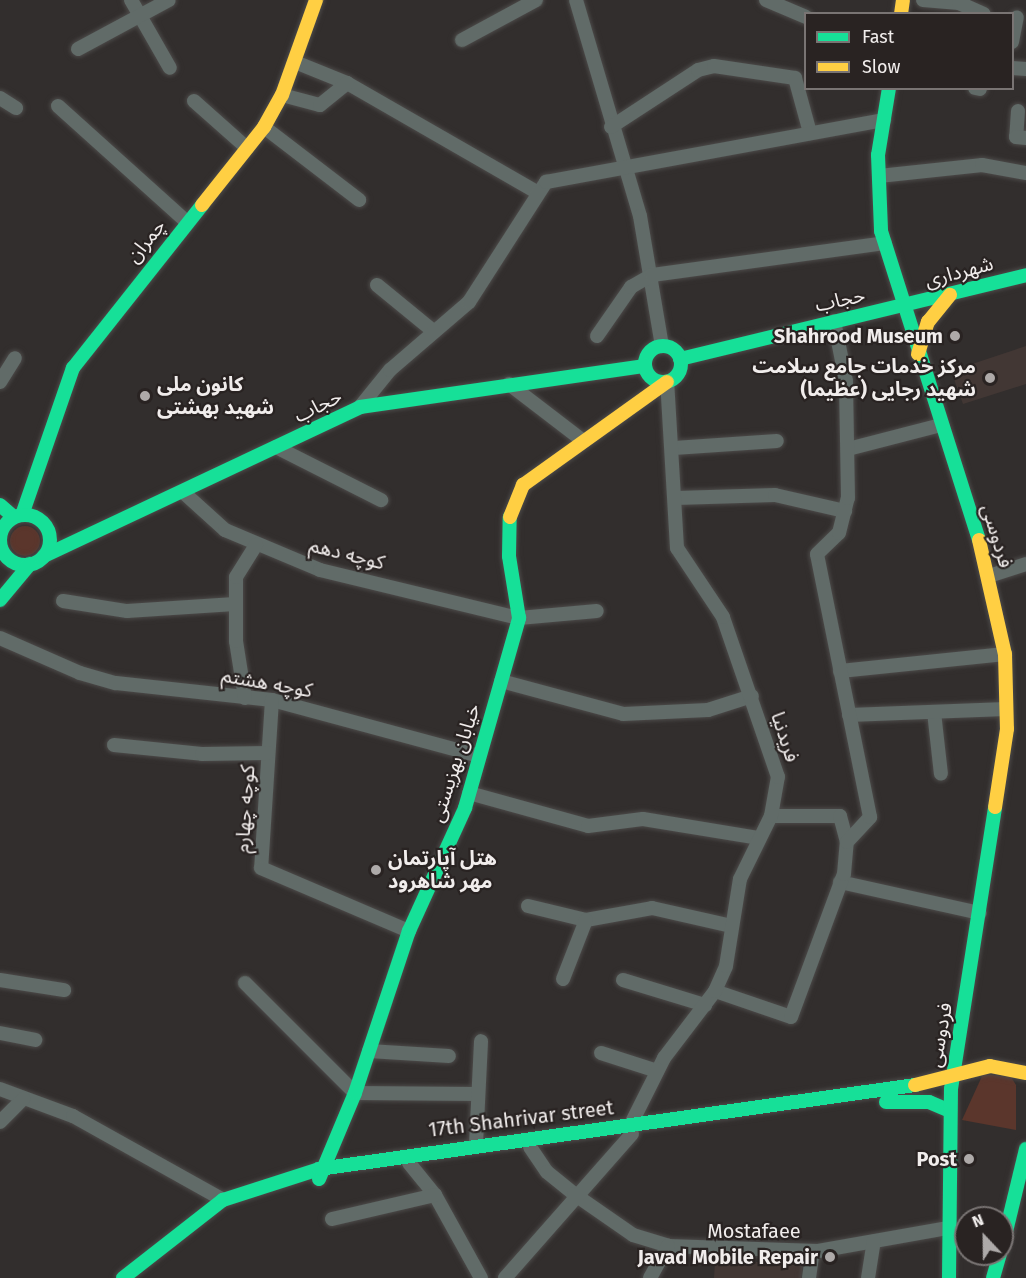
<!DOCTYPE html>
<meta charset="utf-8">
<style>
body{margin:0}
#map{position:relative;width:1026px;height:1278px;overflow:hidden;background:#322e2d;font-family:"Fira Sans","Noto Sans Arabic",sans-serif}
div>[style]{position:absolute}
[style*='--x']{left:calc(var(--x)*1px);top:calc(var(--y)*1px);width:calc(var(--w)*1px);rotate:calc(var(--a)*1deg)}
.built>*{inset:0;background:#423734}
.green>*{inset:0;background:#5b362c}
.round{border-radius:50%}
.roads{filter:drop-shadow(0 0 2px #4c4a49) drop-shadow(0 0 2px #4c4a49)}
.street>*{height:14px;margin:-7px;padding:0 7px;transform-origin:7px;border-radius:7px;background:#616b68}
.fast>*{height:14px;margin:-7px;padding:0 7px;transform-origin:7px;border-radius:7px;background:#16e098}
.fast>.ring{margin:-7px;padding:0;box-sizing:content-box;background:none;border:14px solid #16e098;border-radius:50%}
.slow>*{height:14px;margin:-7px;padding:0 7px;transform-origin:7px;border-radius:7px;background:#ffcf43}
.dots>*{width:16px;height:16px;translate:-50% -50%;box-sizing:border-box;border:3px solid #292322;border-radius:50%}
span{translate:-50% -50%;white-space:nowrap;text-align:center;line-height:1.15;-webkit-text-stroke:4.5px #292322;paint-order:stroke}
.street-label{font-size:20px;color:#f1edec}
.poi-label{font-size:20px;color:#f1edec;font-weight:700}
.right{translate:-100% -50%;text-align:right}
.left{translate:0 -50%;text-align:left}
.legend{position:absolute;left:804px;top:12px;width:210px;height:78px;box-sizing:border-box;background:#292322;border:2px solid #797473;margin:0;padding:8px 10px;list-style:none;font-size:18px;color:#f1edec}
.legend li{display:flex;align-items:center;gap:12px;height:30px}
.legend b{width:30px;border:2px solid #797473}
.north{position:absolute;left:954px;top:1206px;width:60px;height:60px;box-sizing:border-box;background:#292322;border:2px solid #797473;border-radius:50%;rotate:338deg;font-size:16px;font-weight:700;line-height:24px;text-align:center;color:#f1edec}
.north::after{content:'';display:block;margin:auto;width:21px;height:27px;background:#aeaaa9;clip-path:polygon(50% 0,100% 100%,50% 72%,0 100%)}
</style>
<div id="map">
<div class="built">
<div style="clip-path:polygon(1026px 346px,1026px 384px,963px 404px,951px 371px)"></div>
<div style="clip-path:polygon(715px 1262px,803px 1262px,801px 1278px,714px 1278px)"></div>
</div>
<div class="green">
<div class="round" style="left:10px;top:526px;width:30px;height:30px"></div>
<div style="clip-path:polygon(983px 1074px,1011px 1077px,1016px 1085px,1016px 1130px,962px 1120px)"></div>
</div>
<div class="roads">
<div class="street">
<div style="--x:131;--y:0;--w:78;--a:60.2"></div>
<div style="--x:576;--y:0;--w:225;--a:73.5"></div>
<div style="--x:640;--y:216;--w:132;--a:80.4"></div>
<div style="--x:766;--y:0;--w:43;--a:23"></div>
<div style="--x:923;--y:0;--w:36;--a:5"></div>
<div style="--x:959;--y:3;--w:27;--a:24"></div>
<div style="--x:462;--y:40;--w:84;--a:-28.4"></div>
<div style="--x:1012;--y:42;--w:25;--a:-79"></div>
<div style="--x:78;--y:49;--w:103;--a:-28.3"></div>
<div style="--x:295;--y:62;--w:56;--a:22"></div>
<div style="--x:347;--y:83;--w:220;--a:29.9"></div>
<div style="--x:1012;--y:68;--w:14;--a:4"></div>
<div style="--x:975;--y:88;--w:5;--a:11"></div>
<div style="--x:282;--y:95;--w:39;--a:15"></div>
<div style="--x:320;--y:105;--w:35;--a:-39"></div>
<div style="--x:0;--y:98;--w:19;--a:32"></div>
<div style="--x:194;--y:101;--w:71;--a:41.6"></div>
<div style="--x:58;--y:106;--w:173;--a:42"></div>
<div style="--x:1018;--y:111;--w:26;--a:94"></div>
<div style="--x:1016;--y:137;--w:10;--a:6"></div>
<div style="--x:264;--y:127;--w:120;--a:37.5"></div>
<div style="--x:611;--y:127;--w:104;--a:-33.2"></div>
<div style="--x:698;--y:70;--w:16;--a:-14"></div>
<div style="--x:714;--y:66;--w:82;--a:8.4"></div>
<div style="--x:795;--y:78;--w:57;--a:74.7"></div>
<div style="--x:879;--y:176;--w:104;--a:-6.1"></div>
<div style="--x:982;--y:165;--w:45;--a:10.3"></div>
<div style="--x:377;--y:285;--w:71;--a:39.3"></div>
<div style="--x:597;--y:336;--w:60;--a:-55.2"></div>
<div style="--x:631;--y:287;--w:24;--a:-30"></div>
<div style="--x:652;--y:275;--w:235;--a:-7.8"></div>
<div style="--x:0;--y:382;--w:28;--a:-58"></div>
<div style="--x:509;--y:384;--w:92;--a:37.5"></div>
<div style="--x:360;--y:407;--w:48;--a:-51"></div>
<div style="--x:390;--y:370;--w:104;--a:-40.7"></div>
<div style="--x:469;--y:302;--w:143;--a:-57.3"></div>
<div style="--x:546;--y:182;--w:344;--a:-10.4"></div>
<div style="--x:276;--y:447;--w:118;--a:26.8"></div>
<div style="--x:674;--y:448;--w:103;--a:-3.9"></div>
<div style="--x:848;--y:449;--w:96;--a:-14.5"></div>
<div style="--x:183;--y:492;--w:57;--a:42.1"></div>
<div style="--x:225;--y:530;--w:103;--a:22.8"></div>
<div style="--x:320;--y:570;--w:205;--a:13.6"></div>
<div style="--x:519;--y:618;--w:78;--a:-5.1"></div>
<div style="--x:676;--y:498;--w:99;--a:-1.7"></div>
<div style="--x:775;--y:495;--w:72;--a:12.9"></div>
<div style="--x:989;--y:576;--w:39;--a:-18"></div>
<div style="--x:63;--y:601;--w:65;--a:8.9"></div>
<div style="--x:127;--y:611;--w:108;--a:-3.7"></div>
<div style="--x:0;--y:638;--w:87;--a:23.6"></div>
<div style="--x:80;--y:673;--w:37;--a:16"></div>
<div style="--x:116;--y:683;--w:157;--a:6.2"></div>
<div style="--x:272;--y:700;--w:214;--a:15.1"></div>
<div style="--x:840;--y:671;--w:166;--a:-5.9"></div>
<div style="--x:501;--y:681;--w:126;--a:15.1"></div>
<div style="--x:623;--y:714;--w:85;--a:-2.7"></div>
<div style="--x:708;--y:710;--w:46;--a:-17.7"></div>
<div style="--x:245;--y:698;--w:58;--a:-99"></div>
<div style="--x:236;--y:641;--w:64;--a:-90"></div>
<div style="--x:236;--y:577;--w:38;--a:-58"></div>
<div style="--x:272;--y:700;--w:168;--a:93.7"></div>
<div style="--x:261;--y:868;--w:161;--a:23.1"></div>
<div style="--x:934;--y:712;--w:62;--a:83.6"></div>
<div style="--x:849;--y:715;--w:157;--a:-2.2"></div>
<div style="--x:114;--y:745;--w:88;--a:5.8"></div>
<div style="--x:202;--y:754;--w:66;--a:-0.9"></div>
<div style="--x:469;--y:793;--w:123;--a:15.5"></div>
<div style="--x:588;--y:826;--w:55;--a:-7.3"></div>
<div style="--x:643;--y:819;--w:118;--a:9.3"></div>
<div style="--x:771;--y:816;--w:69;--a:0"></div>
<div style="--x:840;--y:816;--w:27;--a:75"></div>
<div style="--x:840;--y:882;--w:143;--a:12.5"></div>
<div style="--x:528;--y:906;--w:60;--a:13.6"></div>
<div style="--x:586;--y:920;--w:67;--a:-10.3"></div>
<div style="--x:652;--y:908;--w:81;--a:12.8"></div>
<div style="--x:563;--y:979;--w:63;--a:-68.7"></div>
<div style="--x:0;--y:980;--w:65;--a:8.9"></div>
<div style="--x:623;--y:980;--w:86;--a:17"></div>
<div style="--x:245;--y:983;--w:156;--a:45"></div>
<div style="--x:355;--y:1093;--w:122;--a:0.5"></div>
<div style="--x:715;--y:991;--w:80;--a:18.9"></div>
<div style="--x:791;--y:1017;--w:153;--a:-69.7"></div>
<div style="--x:844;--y:874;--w:32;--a:-85"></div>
<div style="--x:847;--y:842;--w:34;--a:-47"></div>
<div style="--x:870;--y:817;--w:268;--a:-101.4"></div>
<div style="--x:817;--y:554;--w:30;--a:-44"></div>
<div style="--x:839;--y:533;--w:36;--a:-76"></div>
<div style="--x:848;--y:498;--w:117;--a:-91"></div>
<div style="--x:846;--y:381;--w:61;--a:-101.3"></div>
<div style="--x:0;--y:1033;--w:36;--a:11"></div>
<div style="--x:369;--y:1051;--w:80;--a:3.6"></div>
<div style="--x:601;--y:1053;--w:59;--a:17.8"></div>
<div style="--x:0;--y:1089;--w:78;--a:20.3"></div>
<div style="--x:73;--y:1116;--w:172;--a:29.2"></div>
<div style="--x:0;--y:1122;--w:33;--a:-45"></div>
<div style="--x:631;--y:1124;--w:74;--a:-63.4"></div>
<div style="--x:664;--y:1058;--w:84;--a:-52.7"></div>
<div style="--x:715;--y:991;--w:27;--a:-66"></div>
<div style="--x:726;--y:966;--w:88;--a:-80.9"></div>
<div style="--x:740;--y:879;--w:70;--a:-63.8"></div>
<div style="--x:771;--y:816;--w:40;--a:-80"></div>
<div style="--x:778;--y:777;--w:169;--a:-109"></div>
<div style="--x:723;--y:617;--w:83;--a:-123.7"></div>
<div style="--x:677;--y:548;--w:166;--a:-93.4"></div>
<div style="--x:476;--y:1144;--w:103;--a:-87.2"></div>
<div style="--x:530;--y:1147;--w:30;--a:56"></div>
<div style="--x:547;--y:1172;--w:35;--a:39"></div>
<div style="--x:574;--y:1194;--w:72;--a:34.8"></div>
<div style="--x:633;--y:1235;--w:37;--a:17"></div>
<div style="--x:668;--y:1246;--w:150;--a:1.9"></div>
<div style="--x:818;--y:1251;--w:131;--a:-10.1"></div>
<div style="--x:409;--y:1163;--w:41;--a:50.9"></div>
<div style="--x:435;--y:1195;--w:95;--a:61"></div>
<div style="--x:332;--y:1219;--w:106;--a:-13.1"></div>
<div style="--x:505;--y:1278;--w:192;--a:-48.6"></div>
<div style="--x:650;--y:1278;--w:37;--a:-61"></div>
<div style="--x:809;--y:1278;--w:27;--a:-82"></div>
<div style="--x:868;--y:1278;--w:37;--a:-81"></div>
</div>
<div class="fast">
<div style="--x:889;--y:88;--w:68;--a:99.3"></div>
<div style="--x:878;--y:155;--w:76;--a:87.7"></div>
<div style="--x:881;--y:231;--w:324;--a:72.4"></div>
<div class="ring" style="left:645px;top:346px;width:22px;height:22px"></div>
<div style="--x:680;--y:359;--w:356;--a:-13.6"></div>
<div style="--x:0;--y:505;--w:18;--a:41"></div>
<div style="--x:22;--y:515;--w:156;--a:-70.9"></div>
<div style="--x:73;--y:368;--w:208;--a:-51.6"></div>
<div class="ring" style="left:0;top:515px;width:36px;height:36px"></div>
<div style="--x:44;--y:556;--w:349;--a:-25.2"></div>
<div style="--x:360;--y:407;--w:288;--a:-8.2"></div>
<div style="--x:0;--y:600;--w:47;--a:-50.2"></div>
<div style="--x:886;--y:1102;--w:43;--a:0"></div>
<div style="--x:929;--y:1102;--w:23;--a:23"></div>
<div style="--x:319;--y:1179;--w:93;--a:-67.3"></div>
<div style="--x:355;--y:1093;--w:171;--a:-71.6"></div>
<div style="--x:409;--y:931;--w:135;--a:-65.5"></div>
<div style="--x:465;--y:808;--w:198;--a:-74.1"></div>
<div style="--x:519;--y:618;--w:63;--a:-99.2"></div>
<div style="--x:509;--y:556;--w:39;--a:-89"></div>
<div style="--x:1002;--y:1248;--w:102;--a:-76.4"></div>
<div style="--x:123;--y:1278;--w:127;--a:-38"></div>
<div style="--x:223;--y:1200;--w:101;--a:-17.9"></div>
<div style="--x:319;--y:1169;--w:602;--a:-8.02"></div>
<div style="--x:949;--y:1278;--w:189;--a:-89.4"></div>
<div style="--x:951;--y:1089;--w:285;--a:-81.1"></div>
<div style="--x:993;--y:1278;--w:25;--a:-74"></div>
</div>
<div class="slow">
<div style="--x:901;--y:14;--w:14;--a:-82"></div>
<div style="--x:202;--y:205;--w:100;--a:-51.5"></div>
<div style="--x:264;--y:127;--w:37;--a:-61"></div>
<div style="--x:282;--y:95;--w:101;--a:-70.3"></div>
<div style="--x:918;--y:354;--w:34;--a:-73"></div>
<div style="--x:928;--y:322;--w:35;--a:-51"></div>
<div style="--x:510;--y:517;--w:35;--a:-68"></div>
<div style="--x:523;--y:485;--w:177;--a:-35.6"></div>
<div style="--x:979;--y:540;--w:117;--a:77.2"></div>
<div style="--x:1005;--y:654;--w:75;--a:88.5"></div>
<div style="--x:1007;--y:729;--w:79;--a:98.7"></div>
<div style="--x:915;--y:1085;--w:77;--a:-14.2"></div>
<div style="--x:990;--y:1066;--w:37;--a:11"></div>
</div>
</div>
<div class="dots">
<div style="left:955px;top:336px;background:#aeaaa9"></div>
<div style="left:990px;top:378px;background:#aeaaa9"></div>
<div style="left:145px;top:396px;background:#aeaaa9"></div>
<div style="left:376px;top:870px;background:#aeaaa9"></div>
<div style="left:969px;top:1159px;background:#aeaaa9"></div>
<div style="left:830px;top:1257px;background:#aeaaa9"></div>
</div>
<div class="street-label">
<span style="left:146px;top:241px;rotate:-51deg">چمران</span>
<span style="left:959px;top:272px;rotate:-15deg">شهرداری</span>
<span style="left:840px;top:300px;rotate:-12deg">حجاب</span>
<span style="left:318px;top:406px;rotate:-26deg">حجاب</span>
<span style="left:997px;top:536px;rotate:73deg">فردوسی</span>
<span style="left:347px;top:554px;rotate:14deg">کوچه دهم</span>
<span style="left:267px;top:683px;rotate:10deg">کوچه هشتم</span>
<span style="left:785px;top:737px;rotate:72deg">فریدنیا</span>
<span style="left:455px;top:763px;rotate:-72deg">خیابان بهزیستی</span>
<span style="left:245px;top:809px;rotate:-86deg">کوچه چهارم</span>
<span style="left:940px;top:1035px;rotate:-80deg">فردوسی</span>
<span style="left:521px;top:1119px;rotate:-7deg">17th Shahrivar street</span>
<span style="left:754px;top:1231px">Mostafaee</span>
</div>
<div class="poi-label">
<span class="right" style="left:943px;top:336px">Shahrood Museum</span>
<span class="right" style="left:976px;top:378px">مرکز خدمات جامع سلامت<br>شهید رجایی (عظیما)</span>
<span class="left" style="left:157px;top:396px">کانون ملی<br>شهید بهشتی</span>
<span class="left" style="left:388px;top:870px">هتل آپارتمان<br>مهر شاهرود</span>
<span class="right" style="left:957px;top:1159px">Post</span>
<span class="right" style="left:818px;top:1257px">Javad Mobile Repair</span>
</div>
<ul class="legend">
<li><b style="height:8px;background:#16e098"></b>Fast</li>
<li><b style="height:8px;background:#ffcf43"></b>Slow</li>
</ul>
<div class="north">N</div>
</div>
